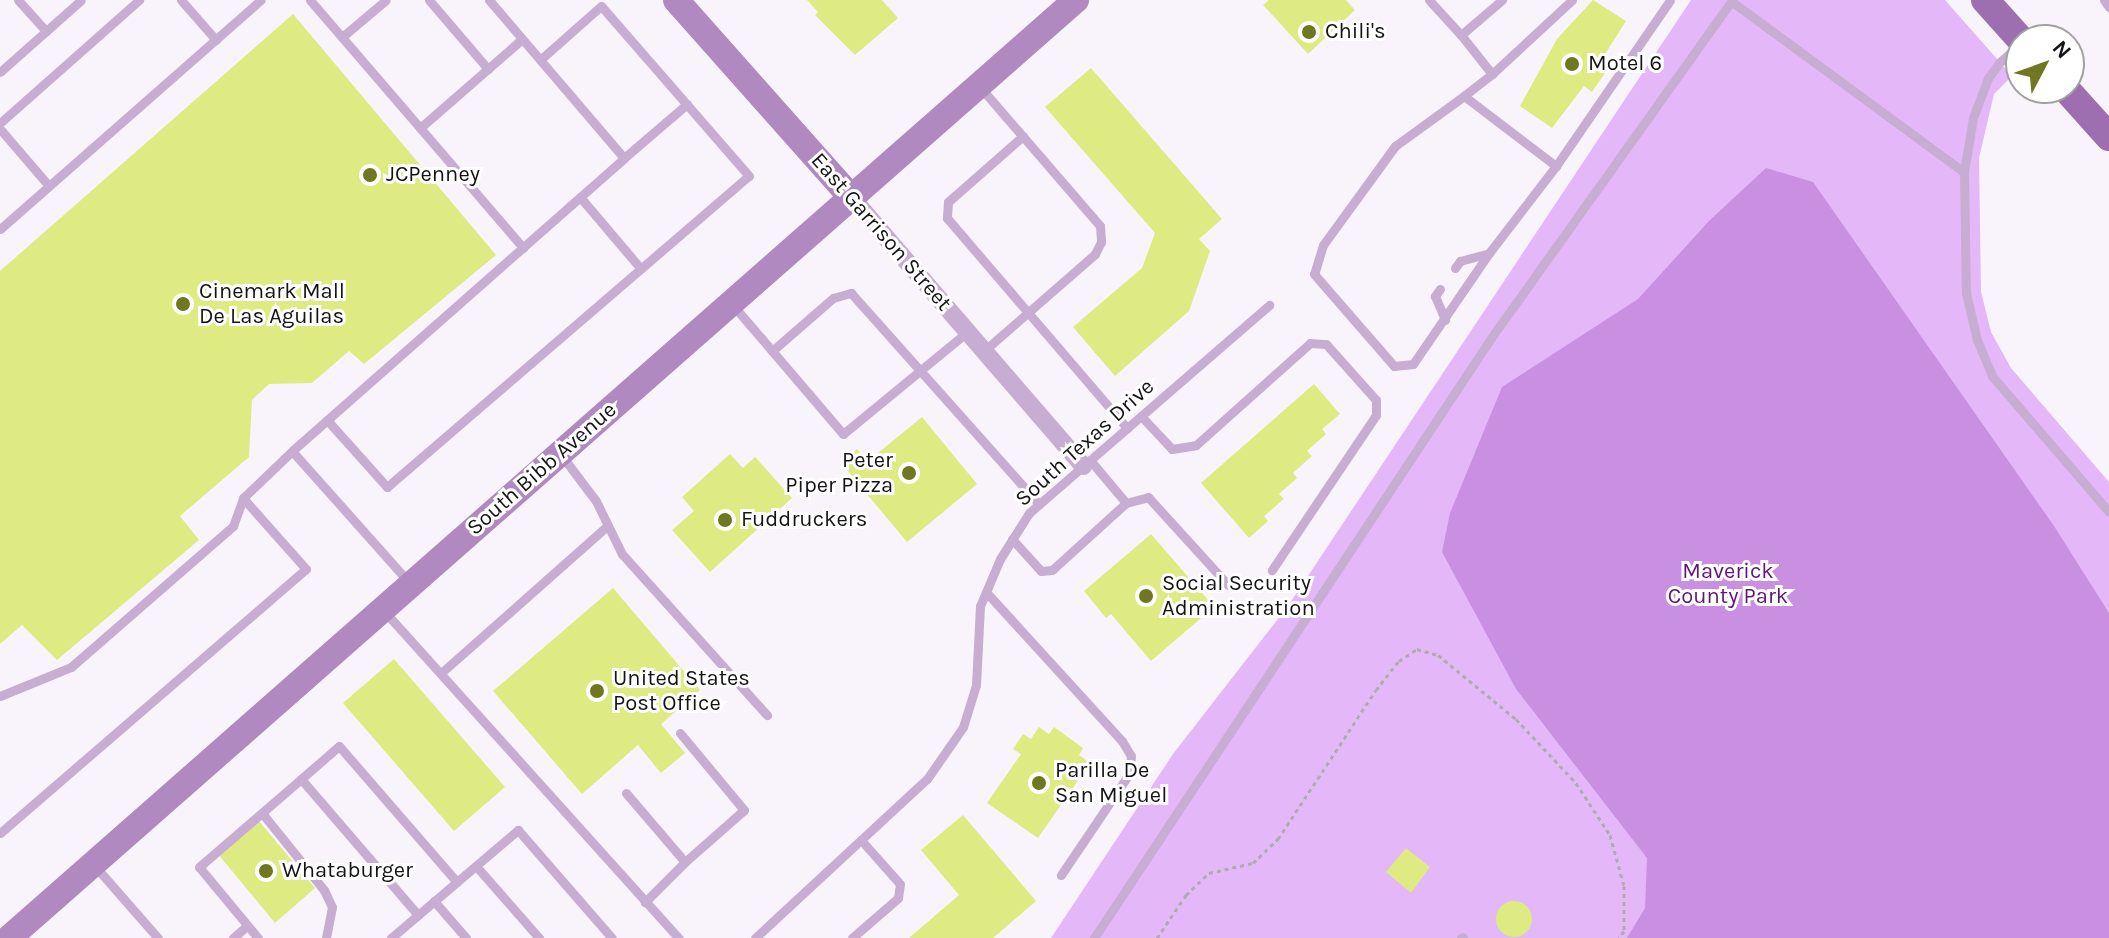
<!DOCTYPE html>
<style>
body{margin:0}
#map{position:relative;width:2109px;height:938px;overflow:hidden;background:#f9f4fb;font-family:Karla,sans-serif}
div>[style]{position:absolute}
[style*='--x']{left:calc(var(--x)*1px);top:calc(var(--y)*1px);width:calc(var(--w)*1px);rotate:calc(var(--a)*1deg)}
.green>*{inset:0;background:#e4b7f8}
.water>*{inset:0;background:#c990e1}
.building>*{inset:0;background:#deea82}
.round{border-radius:50%}
.path>*{height:3px;margin-top:-1.5px;transform-origin:0;background:repeating-linear-gradient(90deg,#afabb1 0 4px,transparent 0 8px)}
.lane>*{height:9px;margin:-4.5px;padding:0 4.5px;transform-origin:4.5px;border-radius:4.5px;background:#c7add2}
.street>*{height:18px;margin:-9px;padding:0 9px;transform-origin:9px;border-radius:9px;background:#c7add2}
.secondary>*{height:26px;margin:-13px;padding:0 13px;transform-origin:13px;border-radius:13px;background:#af89bf}
.primary>*{height:28px;margin:-14px;padding:0 14px;transform-origin:14px;border-radius:14px;background:#9d6eb0}
.dots>*{width:22px;height:22px;translate:-50% -50%;box-sizing:border-box;border:4px solid #fff;border-radius:50%}
span{translate:-50% -50%;white-space:nowrap;text-align:center;line-height:1.15;-webkit-text-stroke:6px #fff;paint-order:stroke}
.poi-label{font-size:22px;color:#151316}
.left{translate:0 -50%;text-align:left}
.right{translate:-100% -50%;text-align:right}
.street-label{font-size:22px;color:#151316}
.park-label{font-size:22px;color:#5f1678}
.north{position:absolute;left:2005px;top:24px;width:80px;height:80px;box-sizing:border-box;background:#fff;border:2px solid #a1a1a2;border-radius:50%;rotate:49deg;font-size:22px;font-weight:700;line-height:32px;text-align:center;color:#151316}
.north::after{content:'';display:block;margin:auto;width:28px;height:36px;background:#6f7720;clip-path:polygon(50% 0,100% 100%,50% 72%,0 100%)}
</style>
<div id="map">
<div class="green">
<div style="clip-path:polygon(1691px 0,1945px 0,2012px 76px,1994px 94px,1979px 158px,1981px 292px,1991px 332px,2011px 368px,2109px 482px,2109px 938px,1051px 938px,1173px 754px,1288px 606px)"></div>
</div>
<div class="water">
<div style="clip-path:polygon(1766px 168px,1813px 182px,2054px 526px,2109px 613px,2109px 938px,1627px 938px,1645px 908px,1647px 858px,1516px 689px,1442px 552px,1450px 513px,1502px 387px,1638px 299px,1709px 221px)"></div>
</div>
<div class="building">
<div style="clip-path:polygon(807px 0,882px 0,898px 18px,855px 55px,815px 15px,818px 12px)"></div>
<div style="clip-path:polygon(1269px 0,1346px 0,1355px 10px,1308px 54px,1263px 5px)"></div>
<div style="clip-path:polygon(1593px 0,1626px 21px,1597px 67px,1605px 73px,1592px 92px,1584px 86px,1552px 128px,1520px 106px,1557px 39px)"></div>
<div style="clip-path:polygon(293px 14px,496px 255px,364px 364px,349px 351px,312px 383px,269px 384px,252px 400px,249px 457px,180px 516px,199px 540px,57px 660px,22px 625px,0 644px,0 271px)"></div>
<div style="clip-path:polygon(1091px 68px,1222px 219px,1199px 239px,1210px 251px,1189px 311px,1115px 376px,1073px 327px,1142px 268px,1155px 233px,1045px 107px)"></div>
<div style="clip-path:polygon(1314px 384px,1340px 414px,1322px 429px,1326px 434px,1307px 451px,1312px 456px,1293px 473px,1297px 478px,1279px 494px,1284px 499px,1264px 516px,1268px 521px,1249px 538px,1201px 483px)"></div>
<div style="clip-path:polygon(922px 417px,977px 484px,907px 542px,841px 463px,857px 449px,867px 462px)"></div>
<div style="clip-path:polygon(730px 454px,743px 468px,755px 457px,792px 498px,710px 572px,672px 530px,694px 511px,682px 497px)"></div>
<div style="clip-path:polygon(1151px 534px,1209px 601px,1202px 607px,1207px 613px,1151px 661px,1111px 614px,1106px 618px,1084px 591px)"></div>
<div style="clip-path:polygon(613px 588px,700px 690px,661px 724px,685px 753px,661px 773px,638px 745px,582px 794px,493px 691px)"></div>
<div style="clip-path:polygon(394px 659px,505px 787px,454px 831px,343px 703px)"></div>
<div style="clip-path:polygon(1039px 727px,1049px 734px,1054px 727px,1083px 748px,1079px 755px,1090px 763px,1038px 838px,987px 803px,1021px 754px,1013px 749px,1023px 734px,1031px 739px)"></div>
<div style="clip-path:polygon(963px 815px,1036px 901px,993px 938px,909px 938px,959px 895px,921px 850px)"></div>
<div style="clip-path:polygon(258px 820px,315px 888px,275px 923px,218px 854px)"></div>
<div style="clip-path:polygon(1406px 848px,1430px 867px,1411px 893px,1386px 872px)"></div>
<div class="round" style="left:1496px;top:901px;width:36px;height:36px"></div>
</div>
<div class="path">
<div style="--x:1157;--y:938;--w:52;--a:-56"></div>
<div style="--x:1186;--y:895;--w:32;--a:-44"></div>
<div style="--x:1209;--y:873;--w:45;--a:-12.8"></div>
<div style="--x:1253;--y:863;--w:35;--a:-44"></div>
<div style="--x:1278;--y:839;--w:178;--a:-56.7"></div>
<div style="--x:1376;--y:690;--w:37;--a:-52"></div>
<div style="--x:1399;--y:661;--w:22;--a:-34"></div>
<div style="--x:1417;--y:649;--w:22;--a:16"></div>
<div style="--x:1438;--y:655;--w:101;--a:39.4"></div>
<div style="--x:1516;--y:719;--w:88;--a:46.8"></div>
<div style="--x:1576;--y:783;--w:62;--a:56.8"></div>
<div style="--x:1610;--y:835;--w:53;--a:74.6"></div>
<div style="--x:1624;--y:886;--w:45;--a:90"></div>
<div style="--x:1624;--y:931;--w:9;--a:126"></div>
</div>
<div class="lane">
<div style="--x:18;--y:0;--w:42;--a:47.9"></div>
<div style="--x:181;--y:0;--w:53;--a:48.8"></div>
<div style="--x:310;--y:0;--w:327;--a:49.3"></div>
<div style="--x:429;--y:0;--w:91;--a:49.5"></div>
<div style="--x:1429;--y:0;--w:47;--a:47.6"></div>
<div style="--x:1461;--y:35;--w:54;--a:-40.5"></div>
<div style="--x:1572;--y:0;--w:109;--a:137.2"></div>
<div style="--x:1492;--y:74;--w:36;--a:142"></div>
<div style="--x:1464;--y:96;--w:116;--a:37.3"></div>
<div style="--x:1556;--y:166;--w:201;--a:-55.5"></div>
<div style="--x:2104;--y:0;--w:9;--a:54"></div>
<div style="--x:1731;--y:1;--w:289;--a:36.3"></div>
<div style="--x:1461;--y:35;--w:50;--a:51.5"></div>
<div style="--x:342;--y:37;--w:57;--a:-40.1"></div>
<div style="--x:2021;--y:43;--w:30;--a:138"></div>
<div style="--x:1999;--y:63;--w:19;--a:126"></div>
<div style="--x:1988;--y:78;--w:43;--a:110.6"></div>
<div style="--x:1973;--y:118;--w:55;--a:99.5"></div>
<div style="--x:1964;--y:172;--w:121;--a:89.1"></div>
<div style="--x:1966;--y:293;--w:48;--a:76.8"></div>
<div style="--x:1977;--y:340;--w:39;--a:67"></div>
<div style="--x:1992;--y:376;--w:179;--a:49.3"></div>
<div style="--x:0;--y:72;--w:108;--a:-41.6"></div>
<div style="--x:981;--y:88;--w:182;--a:49.2"></div>
<div style="--x:1100;--y:226;--w:16;--a:86"></div>
<div style="--x:1101;--y:242;--w:13;--a:117"></div>
<div style="--x:1095;--y:254;--w:147;--a:138.9"></div>
<div style="--x:1464;--y:96;--w:85;--a:144.1"></div>
<div style="--x:1395;--y:146;--w:122;--a:126"></div>
<div style="--x:1323;--y:245;--w:30;--a:107"></div>
<div style="--x:1314;--y:274;--w:122;--a:49"></div>
<div style="--x:1394;--y:366;--w:19;--a:-6"></div>
<div style="--x:1413;--y:364;--w:135;--a:-55.6"></div>
<div style="--x:1489;--y:253;--w:110;--a:-52.4"></div>
<div style="--x:0;--y:123;--w:186;--a:-41.5"></div>
<div style="--x:420;--y:128;--w:135;--a:-41.1"></div>
<div style="--x:0;--y:129;--w:75;--a:49.3"></div>
<div style="--x:1023;--y:136;--w:100;--a:138.7"></div>
<div style="--x:948;--y:202;--w:16;--a:94"></div>
<div style="--x:947;--y:218;--w:277;--a:49.4"></div>
<div style="--x:624;--y:158;--w:83;--a:-40.6"></div>
<div style="--x:580;--y:197;--w:94;--a:49.7"></div>
<div style="--x:0;--y:229;--w:347;--a:-41.3"></div>
<div style="--x:1455;--y:268;--w:9;--a:-54"></div>
<div style="--x:1460;--y:261;--w:30;--a:-15"></div>
<div style="--x:1440;--y:289;--w:9;--a:126"></div>
<div style="--x:1435;--y:296;--w:26;--a:67"></div>
<div style="--x:732;--y:304;--w:171;--a:49.5"></div>
<div style="--x:843;--y:434;--w:161;--a:-39.4"></div>
<div style="--x:772;--y:351;--w:81;--a:-41"></div>
<div style="--x:833;--y:298;--w:19;--a:-16"></div>
<div style="--x:851;--y:293;--w:283;--a:48.3"></div>
<div style="--x:1141;--y:416;--w:45;--a:46.8"></div>
<div style="--x:1172;--y:449;--w:24;--a:-9"></div>
<div style="--x:1196;--y:445;--w:153;--a:-41.8"></div>
<div style="--x:1310;--y:343;--w:16;--a:4"></div>
<div style="--x:1326;--y:344;--w:75;--a:48.2"></div>
<div style="--x:1376;--y:400;--w:15;--a:90"></div>
<div style="--x:1376;--y:415;--w:187;--a:123.9"></div>
<div style="--x:327;--y:420;--w:90;--a:48.2"></div>
<div style="--x:387;--y:487;--w:477;--a:-40.7"></div>
<div style="--x:749;--y:176;--w:225;--a:-131"></div>
<div style="--x:601;--y:6;--w:81;--a:138.5"></div>
<div style="--x:292;--y:451;--w:174;--a:48.3"></div>
<div style="--x:562;--y:456;--w:56;--a:52.9"></div>
<div style="--x:596;--y:501;--w:59;--a:63.9"></div>
<div style="--x:622;--y:554;--w:217;--a:48"></div>
<div style="--x:1090;--y:460;--w:56;--a:50.1"></div>
<div style="--x:1126;--y:503;--w:23;--a:-15"></div>
<div style="--x:1148;--y:497;--w:119;--a:47.7"></div>
<div style="--x:1012;--y:539;--w:43;--a:47.8"></div>
<div style="--x:1041;--y:571;--w:11;--a:-5"></div>
<div style="--x:1052;--y:570;--w:100;--a:-42.2"></div>
<div style="--x:986;--y:592;--w:202;--a:47.6"></div>
<div style="--x:1122;--y:741;--w:17;--a:59"></div>
<div style="--x:1131;--y:756;--w:18;--a:96"></div>
<div style="--x:1129;--y:774;--w:122;--a:124"></div>
<div style="--x:385;--y:612;--w:439;--a:48"></div>
<div style="--x:441;--y:673;--w:220;--a:-41.5"></div>
<div style="--x:0;--y:696;--w:77;--a:-22.2"></div>
<div style="--x:71;--y:667;--w:215;--a:-41"></div>
<div style="--x:233;--y:526;--w:30;--a:-70"></div>
<div style="--x:243;--y:498;--w:68;--a:-43.8"></div>
<div style="--x:292;--y:451;--w:443;--a:-41.4"></div>
<div style="--x:624;--y:158;--w:208;--a:-130.5"></div>
<div style="--x:680;--y:733;--w:100;--a:50.3"></div>
<div style="--x:744;--y:810;--w:79;--a:138.6"></div>
<div style="--x:626;--y:793;--w:91;--a:49.5"></div>
<div style="--x:685;--y:862;--w:57;--a:135"></div>
<div style="--x:262;--y:813;--w:99;--a:51.2"></div>
<div style="--x:324;--y:890;--w:19;--a:65"></div>
<div style="--x:332;--y:907;--w:32;--a:101"></div>
<div style="--x:0;--y:833;--w:404;--a:-40.8"></div>
<div style="--x:306;--y:569;--w:95;--a:-131.6"></div>
<div style="--x:94;--y:865;--w:97;--a:48.8"></div>
<div style="--x:476;--y:866;--w:96;--a:48.8"></div>
<div style="--x:434;--y:901;--w:49;--a:49.1"></div>
<div style="--x:418;--y:915;--w:179;--a:-130.7"></div>
<div style="--x:301;--y:779;--w:50;--a:-41"></div>
<div style="--x:339;--y:746;--w:180;--a:49.1"></div>
<div style="--x:233;--y:938;--w:18;--a:-41"></div>
<div style="--x:258;--y:938;--w:92;--a:-129.7"></div>
<div style="--x:199;--y:867;--w:135;--a:-40.8"></div>
<div style="--x:391;--y:938;--w:167;--a:-40.4"></div>
<div style="--x:518;--y:830;--w:143;--a:49"></div>
<div style="--x:755;--y:938;--w:234;--a:-42.8"></div>
<div style="--x:927;--y:779;--w:63;--a:-55.3"></div>
<div style="--x:963;--y:727;--w:44;--a:-72.8"></div>
<div style="--x:976;--y:685;--w:79;--a:-87.1"></div>
<div style="--x:980;--y:606;--w:51;--a:-66.9"></div>
<div style="--x:1000;--y:559;--w:54;--a:-57.8"></div>
<div style="--x:1029;--y:513;--w:318;--a:-40.9"></div>
<div style="--x:852;--y:938;--w:61;--a:-41"></div>
<div style="--x:898;--y:898;--w:14;--a:-82"></div>
<div style="--x:900;--y:884;--w:59;--a:-131.6"></div>
<div style="--x:1094;--y:938;--w:719;--a:-56.51"></div>
<div style="--x:1491;--y:338;--w:415;--a:-54.5"></div>
<div style="--x:1461;--y:938;--w:2;--a:-27"></div>
</div>
<div class="street">
<div style="--x:852;--y:198;--w:354;--a:49.2"></div>
</div>
<div class="secondary">
<div style="--x:676;--y:0;--w:265;--a:48.4"></div>
<div style="--x:9;--y:938;--w:1421;--a:-41.32"></div>
</div>
<div class="primary">
<div style="--x:1985;--y:0;--w:54;--a:48"></div>
<div style="--x:2065;--y:88;--w:66;--a:48.1"></div>
</div>
<div class="dots">
<div style="left:1309px;top:32px;background:#6f7720"></div>
<div style="left:1572px;top:64px;background:#6f7720"></div>
<div style="left:370px;top:175px;background:#6f7720"></div>
<div style="left:183px;top:304px;background:#6f7720"></div>
<div style="left:909px;top:473px;background:#6f7720"></div>
<div style="left:725px;top:520px;background:#6f7720"></div>
<div style="left:1146px;top:596px;background:#6f7720"></div>
<div style="left:597px;top:691px;background:#6f7720"></div>
<div style="left:1039px;top:783px;background:#6f7720"></div>
<div style="left:266px;top:871px;background:#6f7720"></div>
</div>
<div class="poi-label">
<span class="left" style="left:1325px;top:32px">Chili's</span>
<span class="left" style="left:1588px;top:64px">Motel 6</span>
<span class="left" style="left:386px;top:175px">JCPenney</span>
<span class="left" style="left:199px;top:304px">Cinemark Mall<br>De Las Aguilas</span>
<span class="right" style="left:893px;top:473px">Peter<br>Piper Pizza</span>
<span class="left" style="left:741px;top:520px">Fuddruckers</span>
<span class="left" style="left:1162px;top:596px">Social Security<br>Administration</span>
<span class="left" style="left:613px;top:691px">United States<br>Post Office</span>
<span class="left" style="left:1055px;top:783px">Parilla De<br>San Miguel</span>
<span class="left" style="left:282px;top:871px">Whataburger</span>
</div>
<div class="street-label">
<span style="left:881px;top:232px;rotate:49deg">East Garrison Street</span>
<span style="left:1085px;top:443px;rotate:-42deg">South Texas Drive</span>
<span style="left:542px;top:469px;rotate:-41deg">South Bibb Avenue</span>
</div>
<div class="park-label">
<span style="left:1728px;top:584px">Maverick<br>County Park</span>
</div>
<div class="north">N</div>
</div>
